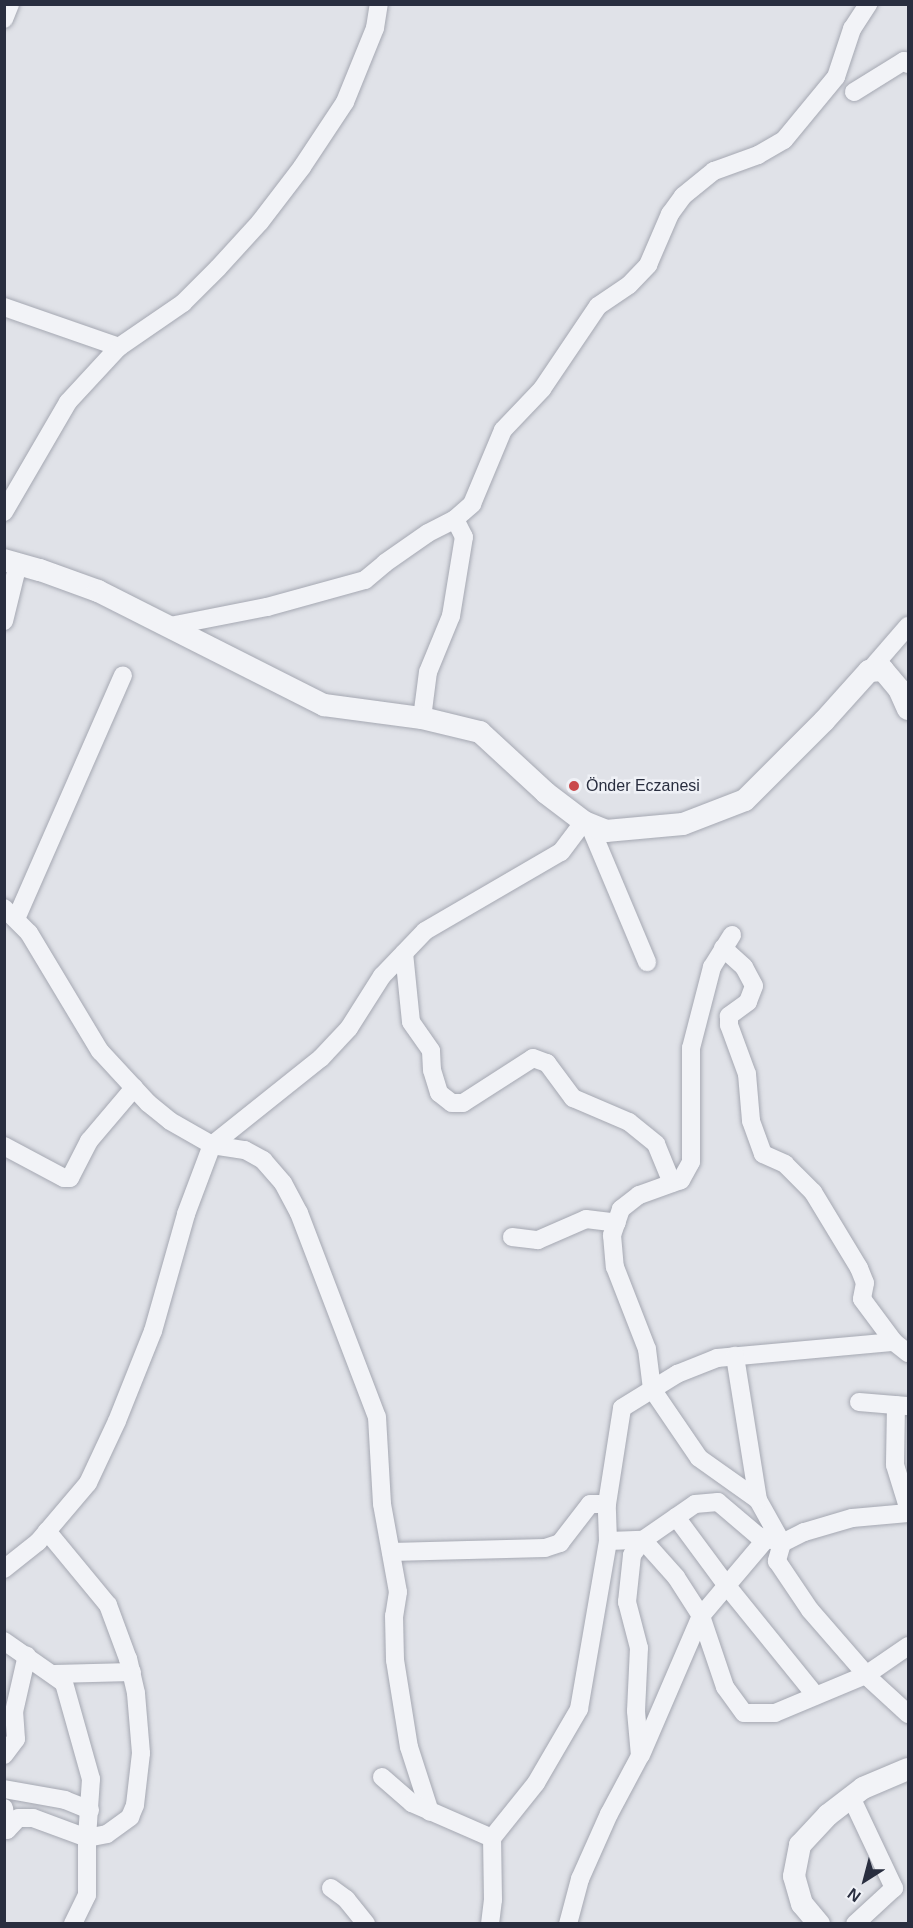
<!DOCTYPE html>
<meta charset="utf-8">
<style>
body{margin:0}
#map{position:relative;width:913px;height:1928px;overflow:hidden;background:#e0e2e8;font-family:Helvetica,sans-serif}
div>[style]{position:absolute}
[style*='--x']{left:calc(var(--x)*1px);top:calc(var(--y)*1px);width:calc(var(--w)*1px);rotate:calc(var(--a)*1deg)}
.roads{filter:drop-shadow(0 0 2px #a5a8b2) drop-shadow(0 0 2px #a5a8b2)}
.minor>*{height:18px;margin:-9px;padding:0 9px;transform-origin:9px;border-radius:9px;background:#f2f3f7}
.tertiary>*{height:22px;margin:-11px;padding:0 11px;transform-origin:11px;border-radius:11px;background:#f2f3f7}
.dots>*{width:16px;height:16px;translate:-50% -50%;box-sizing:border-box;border:3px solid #eff1f6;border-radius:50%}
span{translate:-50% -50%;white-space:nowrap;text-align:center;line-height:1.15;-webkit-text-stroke:5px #eff1f6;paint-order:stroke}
.poi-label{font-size:16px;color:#292e3f}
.left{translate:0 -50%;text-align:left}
.frame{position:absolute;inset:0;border:6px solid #292e3f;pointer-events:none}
.north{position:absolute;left:835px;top:1850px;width:60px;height:60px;-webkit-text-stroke:4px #eff1f6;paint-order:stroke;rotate:216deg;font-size:16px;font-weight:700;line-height:24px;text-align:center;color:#292e3f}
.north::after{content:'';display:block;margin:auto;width:21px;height:27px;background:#292e3f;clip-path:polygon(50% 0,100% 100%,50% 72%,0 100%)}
</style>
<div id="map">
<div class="roads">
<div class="minor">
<div style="--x:4;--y:19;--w:16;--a:-68"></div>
<div style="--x:854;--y:92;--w:59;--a:-31.8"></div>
<div style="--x:904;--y:61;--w:5;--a:37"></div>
<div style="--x:4;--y:307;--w:122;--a:19.2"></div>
<div style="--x:4;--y:512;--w:127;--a:-59.8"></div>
<div style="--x:68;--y:402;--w:75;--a:-47.2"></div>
<div style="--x:119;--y:347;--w:78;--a:-34.5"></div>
<div style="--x:183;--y:303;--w:49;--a:-45"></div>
<div style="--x:218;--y:268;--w:62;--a:-47.6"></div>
<div style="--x:260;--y:222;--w:69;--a:-52.6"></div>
<div style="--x:302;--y:167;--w:78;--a:-56.5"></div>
<div style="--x:345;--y:102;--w:80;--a:-67.9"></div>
<div style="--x:375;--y:28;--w:24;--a:-81"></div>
<div style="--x:4;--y:621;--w:59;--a:-76.2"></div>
<div style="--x:170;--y:626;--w:99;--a:-11.1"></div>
<div style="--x:267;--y:607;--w:102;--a:-15.4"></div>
<div style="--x:365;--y:580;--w:26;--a:-40"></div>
<div style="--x:385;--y:563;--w:52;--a:-34.9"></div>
<div style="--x:428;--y:533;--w:30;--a:-27"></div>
<div style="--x:455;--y:519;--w:23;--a:-41"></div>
<div style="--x:472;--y:504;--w:80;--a:-67.3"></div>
<div style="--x:503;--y:430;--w:57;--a:-46.4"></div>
<div style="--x:542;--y:389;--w:100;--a:-56"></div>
<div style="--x:598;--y:306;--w:37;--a:-34"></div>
<div style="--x:629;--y:285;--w:28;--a:-46"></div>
<div style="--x:648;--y:265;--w:56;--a:-66.7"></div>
<div style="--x:670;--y:214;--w:22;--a:-54"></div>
<div style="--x:683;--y:196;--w:40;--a:-39"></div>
<div style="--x:714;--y:171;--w:47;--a:-20"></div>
<div style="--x:758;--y:155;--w:30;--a:-30"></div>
<div style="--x:784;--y:140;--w:82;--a:-50.5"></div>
<div style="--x:836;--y:77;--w:51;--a:-71.6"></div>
<div style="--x:852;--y:29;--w:30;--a:-57"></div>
<div style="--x:869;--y:671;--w:60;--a:-49.1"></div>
<div style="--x:422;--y:718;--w:46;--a:-82.6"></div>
<div style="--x:428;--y:672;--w:61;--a:-67.7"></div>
<div style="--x:451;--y:616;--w:80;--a:-80.7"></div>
<div style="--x:464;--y:537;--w:20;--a:-117"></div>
<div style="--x:589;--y:824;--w:150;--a:67.2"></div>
<div style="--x:4;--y:908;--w:35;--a:45"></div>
<div style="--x:29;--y:933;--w:138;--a:59"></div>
<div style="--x:100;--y:1051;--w:71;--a:47.3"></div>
<div style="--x:148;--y:1103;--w:28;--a:39"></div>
<div style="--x:170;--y:1121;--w:48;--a:29.7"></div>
<div style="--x:212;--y:1145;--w:33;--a:9"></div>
<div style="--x:245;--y:1150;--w:21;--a:29"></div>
<div style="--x:263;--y:1160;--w:30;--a:49"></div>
<div style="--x:283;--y:1183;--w:34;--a:62"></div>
<div style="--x:299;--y:1213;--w:218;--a:69.1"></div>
<div style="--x:377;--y:1417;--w:87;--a:86.7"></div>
<div style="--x:382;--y:1504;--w:89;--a:79.7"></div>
<div style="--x:398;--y:1592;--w:24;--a:99"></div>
<div style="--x:394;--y:1616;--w:44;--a:88.7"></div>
<div style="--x:395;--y:1660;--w:88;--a:80.9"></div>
<div style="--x:409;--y:1747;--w:68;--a:72.1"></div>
<div style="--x:16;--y:919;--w:266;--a:-66.3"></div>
<div style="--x:732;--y:935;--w:38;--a:122"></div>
<div style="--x:712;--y:967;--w:84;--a:104.5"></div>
<div style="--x:691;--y:1048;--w:114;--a:90"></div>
<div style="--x:691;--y:1162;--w:21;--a:119"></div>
<div style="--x:681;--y:1180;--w:45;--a:160.3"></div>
<div style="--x:639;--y:1195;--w:23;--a:142"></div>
<div style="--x:621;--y:1209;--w:28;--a:109"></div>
<div style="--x:612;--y:1235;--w:32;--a:85"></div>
<div style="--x:615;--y:1267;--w:88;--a:68.7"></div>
<div style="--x:647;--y:1349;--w:40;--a:82.9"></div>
<div style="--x:652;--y:1389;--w:83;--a:55.7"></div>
<div style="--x:699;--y:1458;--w:72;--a:35.4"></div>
<div style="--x:723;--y:948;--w:28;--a:42"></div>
<div style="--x:744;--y:967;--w:21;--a:62"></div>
<div style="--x:754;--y:986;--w:17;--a:111"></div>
<div style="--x:748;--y:1002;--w:24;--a:144"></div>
<div style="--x:729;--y:1016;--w:9;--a:90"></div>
<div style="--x:729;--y:1025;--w:52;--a:69.8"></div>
<div style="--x:747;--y:1074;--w:47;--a:85.1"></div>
<div style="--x:751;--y:1121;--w:35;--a:70"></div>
<div style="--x:763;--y:1154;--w:24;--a:24"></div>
<div style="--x:785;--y:1164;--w:40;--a:45"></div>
<div style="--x:813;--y:1192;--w:89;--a:58.8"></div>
<div style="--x:859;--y:1268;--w:16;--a:68"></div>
<div style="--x:865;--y:1283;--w:16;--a:101"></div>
<div style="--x:862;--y:1299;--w:54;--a:53.3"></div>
<div style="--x:404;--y:953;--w:69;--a:84.2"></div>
<div style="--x:411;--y:1022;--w:35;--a:55"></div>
<div style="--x:431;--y:1051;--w:19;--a:87"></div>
<div style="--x:432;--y:1070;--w:24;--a:73"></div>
<div style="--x:439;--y:1093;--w:16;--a:38"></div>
<div style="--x:452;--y:1103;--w:11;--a:0"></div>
<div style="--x:463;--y:1103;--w:83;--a:-32.7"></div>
<div style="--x:533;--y:1058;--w:15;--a:20"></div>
<div style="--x:547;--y:1063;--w:44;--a:53.4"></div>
<div style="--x:573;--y:1098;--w:61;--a:23.2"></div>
<div style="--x:629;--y:1122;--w:35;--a:39"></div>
<div style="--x:656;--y:1144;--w:42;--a:67.7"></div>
<div style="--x:4;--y:1146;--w:68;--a:28.1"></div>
<div style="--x:64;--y:1178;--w:6;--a:0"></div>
<div style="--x:70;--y:1178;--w:42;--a:-62.8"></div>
<div style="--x:89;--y:1141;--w:70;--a:-49.7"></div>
<div style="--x:512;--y:1237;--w:26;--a:7"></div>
<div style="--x:538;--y:1240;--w:52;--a:-23.6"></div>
<div style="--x:586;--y:1219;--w:31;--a:7"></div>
<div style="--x:859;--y:1402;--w:48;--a:4.8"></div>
<div style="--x:896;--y:1405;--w:60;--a:91"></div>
<div style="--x:895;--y:1465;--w:44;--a:72.8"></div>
<div style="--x:908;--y:1513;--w:56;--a:174.9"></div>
<div style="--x:852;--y:1518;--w:50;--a:163.7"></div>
<div style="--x:804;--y:1532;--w:25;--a:153"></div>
<div style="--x:782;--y:1543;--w:19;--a:106"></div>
<div style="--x:777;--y:1561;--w:59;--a:56"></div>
<div style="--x:810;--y:1610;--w:91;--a:49"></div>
<div style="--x:870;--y:1679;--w:52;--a:42.6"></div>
<div style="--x:676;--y:1517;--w:86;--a:53.5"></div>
<div style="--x:727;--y:1586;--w:141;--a:51"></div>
<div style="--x:608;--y:1541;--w:35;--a:-2"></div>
<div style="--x:643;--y:1540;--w:50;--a:48.3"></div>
<div style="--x:676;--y:1577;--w:46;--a:57.3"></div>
<div style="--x:701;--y:1616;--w:75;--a:71.3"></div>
<div style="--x:725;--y:1687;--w:32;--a:54"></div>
<div style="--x:744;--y:1713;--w:31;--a:0"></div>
<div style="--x:775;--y:1713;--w:99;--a:-22.7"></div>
<div style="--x:866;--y:1675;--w:51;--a:-34.6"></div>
<div style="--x:391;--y:1552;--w:154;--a:-1.5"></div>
<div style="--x:545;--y:1548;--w:16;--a:-18"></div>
<div style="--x:560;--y:1543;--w:49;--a:-52.4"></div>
<div style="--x:590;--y:1504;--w:17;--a:0"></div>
<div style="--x:4;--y:1569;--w:43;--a:-38.5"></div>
<div style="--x:38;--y:1542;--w:77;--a:-49.7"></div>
<div style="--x:88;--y:1483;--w:68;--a:-64.9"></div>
<div style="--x:117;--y:1421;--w:97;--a:-68.2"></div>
<div style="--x:153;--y:1331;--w:122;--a:-74.2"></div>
<div style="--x:186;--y:1214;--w:74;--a:-69.4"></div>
<div style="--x:212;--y:1145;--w:139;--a:-38.6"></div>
<div style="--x:321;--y:1058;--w:41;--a:-47"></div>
<div style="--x:349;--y:1028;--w:62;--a:-57.6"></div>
<div style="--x:382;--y:976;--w:62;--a:-46.3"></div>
<div style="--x:425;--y:931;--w:157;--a:-30.2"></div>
<div style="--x:561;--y:852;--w:38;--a:-53"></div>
<div style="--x:4;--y:1641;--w:73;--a:35"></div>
<div style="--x:64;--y:1683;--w:100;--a:74.3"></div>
<div style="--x:91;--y:1779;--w:59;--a:93.9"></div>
<div style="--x:87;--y:1838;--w:57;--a:90"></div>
<div style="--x:87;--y:1895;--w:32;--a:116"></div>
<div style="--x:54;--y:1674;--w:78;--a:-1.5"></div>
<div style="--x:4;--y:1755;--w:20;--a:-53"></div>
<div style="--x:16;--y:1739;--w:27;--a:-94"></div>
<div style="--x:14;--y:1712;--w:58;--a:-77.2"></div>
<div style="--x:641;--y:1755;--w:151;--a:-66.7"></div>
<div style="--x:701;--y:1616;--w:101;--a:-49.8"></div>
<div style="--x:382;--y:1777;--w:40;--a:41"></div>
<div style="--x:412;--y:1803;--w:87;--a:23.6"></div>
<div style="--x:4;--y:1789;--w:62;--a:10.2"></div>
<div style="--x:65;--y:1800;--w:27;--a:22"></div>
<div style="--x:851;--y:1797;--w:101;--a:64.7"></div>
<div style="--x:894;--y:1888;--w:53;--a:137.3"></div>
<div style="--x:4;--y:1808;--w:22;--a:82"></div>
<div style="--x:7;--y:1830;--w:16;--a:-47"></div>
<div style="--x:18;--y:1818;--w:15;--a:0"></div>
<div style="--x:33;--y:1818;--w:58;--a:20.3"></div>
<div style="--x:87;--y:1838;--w:20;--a:-11"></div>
<div style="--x:107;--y:1834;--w:29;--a:-36"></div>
<div style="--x:130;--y:1817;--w:13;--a:-67"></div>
<div style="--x:135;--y:1805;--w:52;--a:-83.4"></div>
<div style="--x:141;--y:1753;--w:60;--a:-94.8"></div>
<div style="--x:136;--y:1693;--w:35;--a:-103"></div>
<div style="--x:128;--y:1659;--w:58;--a:-110.3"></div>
<div style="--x:108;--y:1605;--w:96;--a:-129.5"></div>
<div style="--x:331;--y:1888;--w:19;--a:36"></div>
<div style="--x:346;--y:1899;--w:32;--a:51"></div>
<div style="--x:490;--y:1924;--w:24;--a:-83"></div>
<div style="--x:493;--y:1900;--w:62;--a:-90.9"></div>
<div style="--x:492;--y:1838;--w:70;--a:-51.3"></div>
<div style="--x:536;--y:1783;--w:86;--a:-59.8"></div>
<div style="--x:579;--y:1709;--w:170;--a:-80.2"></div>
<div style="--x:608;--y:1541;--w:37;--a:-92"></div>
<div style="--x:607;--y:1504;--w:97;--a:-81.1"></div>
<div style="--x:622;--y:1408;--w:65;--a:-31.7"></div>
<div style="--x:677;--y:1374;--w:43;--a:-21.8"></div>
<div style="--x:717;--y:1358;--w:178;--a:-5.2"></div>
<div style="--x:894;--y:1342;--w:18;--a:38"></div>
<div style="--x:568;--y:1924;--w:47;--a:-75.1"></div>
<div style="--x:580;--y:1879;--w:71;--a:-66"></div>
<div style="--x:609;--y:1814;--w:66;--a:-61.9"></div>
<div style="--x:640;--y:1756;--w:45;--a:-95.1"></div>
<div style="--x:636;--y:1711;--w:63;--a:-87.3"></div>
<div style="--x:639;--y:1648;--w:48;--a:-104.6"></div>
<div style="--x:627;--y:1602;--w:47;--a:-83.9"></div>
<div style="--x:632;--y:1555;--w:19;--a:-54"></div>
<div style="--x:643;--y:1540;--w:63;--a:-34.7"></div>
<div style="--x:695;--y:1504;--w:23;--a:-5"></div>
<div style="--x:718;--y:1502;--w:52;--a:40.4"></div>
<div style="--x:758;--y:1536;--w:25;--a:16"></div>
<div style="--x:782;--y:1543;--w:49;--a:-119.2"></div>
<div style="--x:758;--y:1500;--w:146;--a:-99.1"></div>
</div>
<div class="tertiary">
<div style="--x:4;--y:560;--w:37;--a:16"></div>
<div style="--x:40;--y:570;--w:62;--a:19.9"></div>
<div style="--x:98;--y:591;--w:253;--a:26.8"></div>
<div style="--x:324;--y:705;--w:99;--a:7.6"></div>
<div style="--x:422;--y:718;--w:60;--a:13.6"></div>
<div style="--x:480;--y:732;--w:90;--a:42.7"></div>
<div style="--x:546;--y:793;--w:48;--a:37.3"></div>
<div style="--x:584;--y:822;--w:24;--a:22"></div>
<div style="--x:606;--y:831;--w:77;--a:-5.2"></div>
<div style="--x:683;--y:824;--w:66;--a:-21.2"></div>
<div style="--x:745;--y:800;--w:112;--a:-45"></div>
<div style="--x:824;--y:721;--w:67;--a:-48"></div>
<div style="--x:869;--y:671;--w:14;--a:-4"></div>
<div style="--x:883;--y:670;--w:25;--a:50"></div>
<div style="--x:899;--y:689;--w:22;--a:66"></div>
<div style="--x:819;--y:1924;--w:26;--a:-130"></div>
<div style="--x:802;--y:1904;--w:29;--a:-106"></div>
<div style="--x:794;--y:1876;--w:32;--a:-79"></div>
<div style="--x:800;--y:1845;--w:41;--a:-47"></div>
<div style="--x:828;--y:1815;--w:44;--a:-37.6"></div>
<div style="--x:863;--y:1788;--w:49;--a:-22.9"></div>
</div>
</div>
<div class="dots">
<div style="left:574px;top:786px;background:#ca494b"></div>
</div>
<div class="poi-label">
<span class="left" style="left:586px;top:786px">Önder Eczanesi</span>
</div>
<div class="frame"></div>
<div class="north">N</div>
</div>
